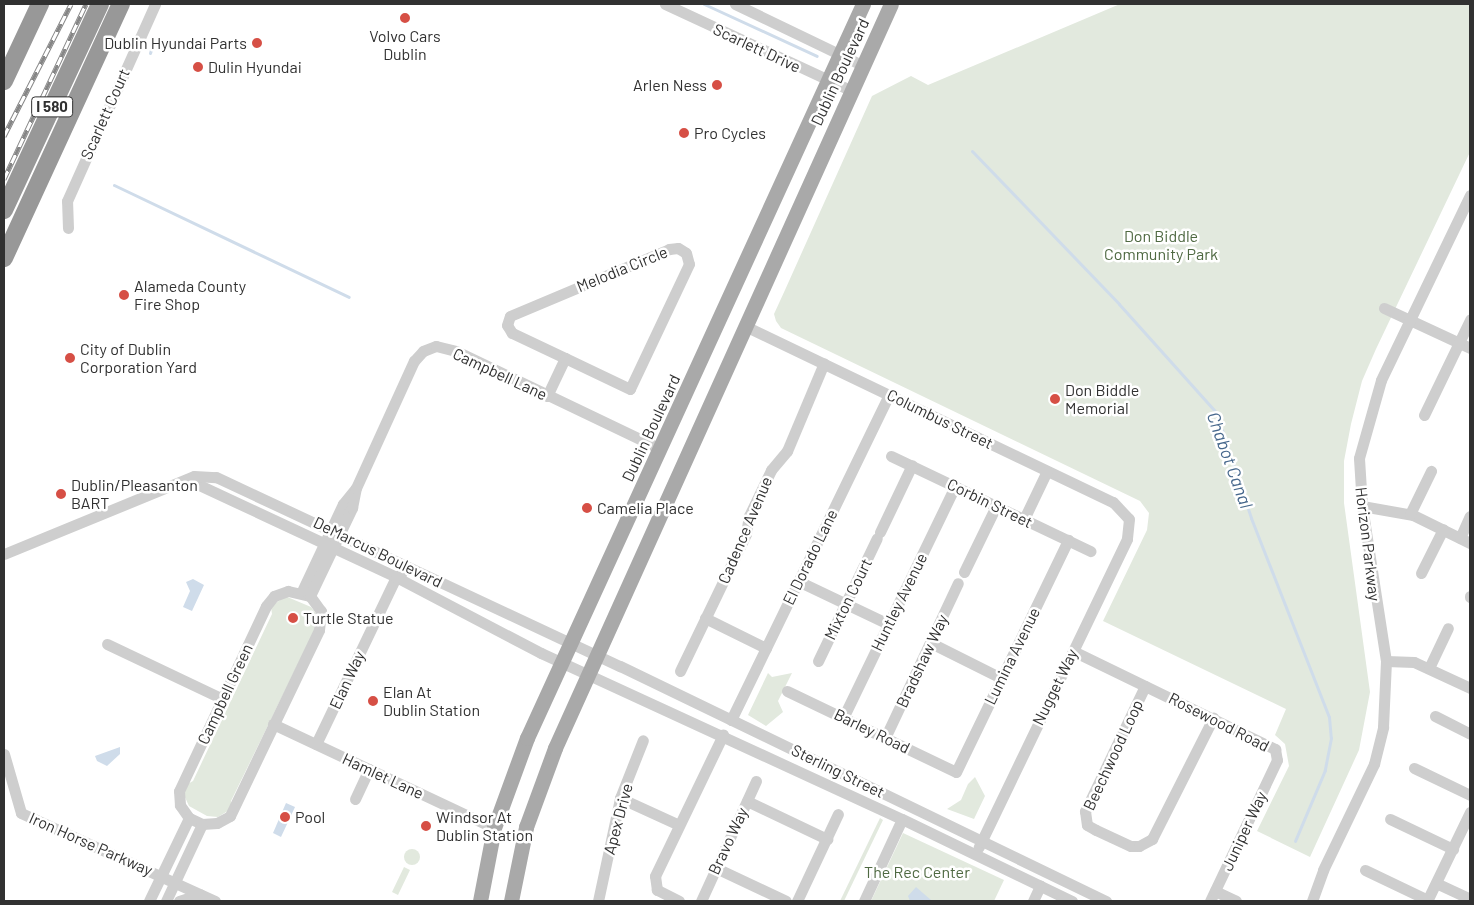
<!DOCTYPE html>
<style>
body{margin:0}
#map{position:relative;width:1474px;height:905px;overflow:hidden;background:#fff;font-family:Barlow,sans-serif}
div>[style]{position:absolute}
[style*='--x']{left:calc(var(--x)*1px);top:calc(var(--y)*1px);width:calc(var(--w)*1px);rotate:calc(var(--a)*1deg)}
.green>*{inset:0;background:#e2e9de}
.round{border-radius:50%}
.water>*{inset:0;background:#cfdcea}
.stream>*{height:3px;margin:-1.5px;padding:0 1.5px;transform-origin:1.5px;border-radius:1.5px;background:#cfdcea}
.minor>*{height:11px;margin:-5.5px;padding:0 5.5px;transform-origin:5.5px;border-radius:5.5px;background:#cecece}
.major>*{height:15px;margin:-7.5px;padding:0 7.5px;transform-origin:7.5px;border-radius:7.5px;background:#a9a9a9}
.highway>*{height:18px;margin:-9px;padding:0 9px;transform-origin:9px;border-radius:9px;background:#989898}
.rail>*{height:5px;margin-top:-2.5px;transform-origin:0;background:repeating-linear-gradient(90deg,#fff 0 9px,#868686 0 18px);box-sizing:border-box;border-block:1px solid #868686}
.dots>*{width:14px;height:14px;translate:-50% -50%;box-sizing:border-box;border:2px solid #fff;border-radius:50%}
span{translate:-50% -50%;white-space:nowrap;text-align:center;line-height:1.15;-webkit-text-stroke:5px #fff;paint-order:stroke}
.shield-label span{padding:1px 4px;background:#fff;border:1px solid;border-radius:4px;-webkit-text-stroke-width:0}
.shield-label{font-size:15px;color:#313131;font-weight:700}
.poi-label{font-size:16px;color:#313131}
.right{translate:-100% -50%;text-align:right}
.left{translate:0 -50%;text-align:left}
.street-label{font-size:16px;color:#313131}
.park-label{font-size:16px;color:#4f6942}
.water-label{font-size:18px;color:#46678c;font-style:italic}
.frame{position:absolute;inset:0;border:5px solid #313131;pointer-events:none}
</style>
<div id="map">
<div class="green">
<div style="clip-path:polygon(1120px 4px,1470px 4px,1470px 152px,1376px 349px,1362px 381px,1351px 424px,1344px 461px,1344px 503px,1370px 692px,1359px 750px,1310px 857px,1257px 831px,1289px 766px,1285px 744px,1275px 735px,1286px 709px,1103px 621px,1147px 530px,1149px 513px,1140px 501px,781px 328px,776px 321px,774px 314px,785px 290px,872px 96px,911px 76px,928px 85px)"></div>
<div style="clip-path:polygon(285px 596px,311px 607px,317px 615px,314px 631px,231px 801px,231px 809px,218px 817px,207px 816px,189px 806px,184px 795px,186px 785px,193px 781px,272px 614px,271px 607px)"></div>
<div style="clip-path:polygon(768px 673px,772px 677px,792px 673px,778px 701px,783px 712px,766px 726px,748px 715px)"></div>
<div style="clip-path:polygon(975px 777px,985px 796px,974px 819px,947px 809px,961px 800px,968px 784px)"></div>
<div style="clip-path:polygon(880px 818px,883px 820px,844px 901px,840px 901px)"></div>
<div style="clip-path:polygon(903px 833px,1004px 880px,994px 901px,871px 901px)"></div>
<div class="round" style="left:404px;top:849px;width:16px;height:16px"></div>
<div style="clip-path:polygon(404px 867px,410px 870px,398px 895px,392px 892px)"></div>
</div>
<div class="water">
<div style="clip-path:polygon(193px 579px,204px 585px,192px 611px,183px 607px,190px 591px,186px 582px)"></div>
<div style="clip-path:polygon(120px 747px,120px 754px,107px 766px,97px 761px,95px 756px)"></div>
<div style="clip-path:polygon(286px 803px,295px 807px,281px 837px,273px 833px)"></div>
<div style="clip-path:polygon(916px 887px,931px 900px,910px 901px,908px 896px)"></div>
</div>
<div class="stream">
<div style="--x:704;--y:4;--w:124;--a:24.7"></div>
<div style="--x:150;--y:53;--w:14;--a:-73"></div>
<div style="--x:972;--y:151;--w:212;--a:46.1"></div>
<div style="--x:1119;--y:304;--w:145;--a:48.1"></div>
<div style="--x:1216;--y:412;--w:112;--a:71.7"></div>
<div style="--x:1251;--y:518;--w:214;--a:68.6"></div>
<div style="--x:1329;--y:717;--w:21;--a:85"></div>
<div style="--x:1331;--y:738;--w:33;--a:101"></div>
<div style="--x:1325;--y:770;--w:77;--a:112.9"></div>
<div style="--x:114;--y:185;--w:260;--a:25.5"></div>
</div>
<div class="minor">
<div style="--x:665;--y:4;--w:204;--a:24.9"></div>
<div style="--x:735;--y:4;--w:141;--a:25.7"></div>
<div style="--x:68;--y:228;--w:27;--a:-92"></div>
<div style="--x:67;--y:201;--w:216;--a:-65.9"></div>
<div style="--x:1384;--y:308;--w:95;--a:24.9"></div>
<div style="--x:745;--y:326;--w:408;--a:25.6"></div>
<div style="--x:1113;--y:502;--w:23;--a:47"></div>
<div style="--x:1129;--y:519;--w:20;--a:96"></div>
<div style="--x:1127;--y:539;--w:342;--a:115.7"></div>
<div style="--x:547;--y:396;--w:42;--a:-64.7"></div>
<div style="--x:565;--y:358;--w:59;--a:-154.7"></div>
<div style="--x:512;--y:333;--w:9;--a:-122"></div>
<div style="--x:507;--y:325;--w:9;--a:-72"></div>
<div style="--x:510;--y:316;--w:173;--a:-22.8"></div>
<div style="--x:669;--y:249;--w:9;--a:-6"></div>
<div style="--x:678;--y:248;--w:9;--a:32"></div>
<div style="--x:686;--y:253;--w:11;--a:75"></div>
<div style="--x:689;--y:264;--w:138;--a:115.3"></div>
<div style="--x:630;--y:389;--w:72;--a:-154.5"></div>
<div style="--x:1424;--y:415;--w:106;--a:-64.2"></div>
<div style="--x:891;--y:456;--w:221;--a:25.5"></div>
<div style="--x:183;--y:482;--w:14;--a:8"></div>
<div style="--x:197;--y:484;--w:220;--a:25"></div>
<div style="--x:396;--y:577;--w:164;--a:27.7"></div>
<div style="--x:541;--y:653;--w:397;--a:24.7"></div>
<div style="--x:902;--y:819;--w:189;--a:25.8"></div>
<div style="--x:1362;--y:506;--w:52;--a:10"></div>
<div style="--x:1413;--y:515;--w:64;--a:26.2"></div>
<div style="--x:1410;--y:514;--w:48;--a:-64"></div>
<div style="--x:1024;--y:519;--w:53;--a:-64.4"></div>
<div style="--x:880;--y:532;--w:74;--a:-64.5"></div>
<div style="--x:1460;--y:538;--w:24;--a:-66"></div>
<div style="--x:4;--y:554;--w:205;--a:-22.3"></div>
<div style="--x:194;--y:476;--w:22;--a:3"></div>
<div style="--x:216;--y:477;--w:446;--a:25.1"></div>
<div style="--x:620;--y:666;--w:540;--a:25.81"></div>
<div style="--x:964;--y:572;--w:73;--a:-64.1"></div>
<div style="--x:1421;--y:573;--w:49;--a:-63.4"></div>
<div style="--x:798;--y:581;--w:100;--a:25.5"></div>
<div style="--x:288;--y:591;--w:23;--a:13"></div>
<div style="--x:310;--y:596;--w:19;--a:54"></div>
<div style="--x:321;--y:611;--w:19;--a:96"></div>
<div style="--x:319;--y:630;--w:206;--a:115.6"></div>
<div style="--x:230;--y:816;--w:15;--a:152"></div>
<div style="--x:217;--y:823;--w:15;--a:176"></div>
<div style="--x:202;--y:824;--w:14;--a:-155"></div>
<div style="--x:189;--y:818;--w:16;--a:-125"></div>
<div style="--x:180;--y:805;--w:14;--a:-94"></div>
<div style="--x:179;--y:791;--w:204;--a:-64.8"></div>
<div style="--x:266;--y:606;--w:13;--a:-51"></div>
<div style="--x:274;--y:596;--w:15;--a:-20"></div>
<div style="--x:302;--y:591;--w:96;--a:-64.8"></div>
<div style="--x:343;--y:504;--w:19;--a:-51"></div>
<div style="--x:310;--y:596;--w:98;--a:-64.5"></div>
<div style="--x:352;--y:508;--w:20;--a:-79"></div>
<div style="--x:356;--y:488;--w:140;--a:-65.5"></div>
<div style="--x:414;--y:361;--w:13;--a:-48"></div>
<div style="--x:423;--y:351;--w:14;--a:-21"></div>
<div style="--x:436;--y:346;--w:21;--a:14"></div>
<div style="--x:456;--y:351;--w:227;--a:25.6"></div>
<div style="--x:1470;--y:597;--w:1;--a:-90"></div>
<div style="--x:705;--y:618;--w:68;--a:26.2"></div>
<div style="--x:931;--y:643;--w:78;--a:26.6"></div>
<div style="--x:107;--y:644;--w:128;--a:25.4"></div>
<div style="--x:1073;--y:651;--w:225;--a:25.9"></div>
<div style="--x:1275;--y:749;--w:11;--a:80"></div>
<div style="--x:1277;--y:760;--w:156;--a:115.4"></div>
<div style="--x:818;--y:661;--w:136;--a:-64.4"></div>
<div style="--x:1386;--y:661;--w:28;--a:2"></div>
<div style="--x:1414;--y:662;--w:62;--a:24.9"></div>
<div style="--x:1429;--y:668;--w:44;--a:-64.6"></div>
<div style="--x:680;--y:671;--w:152;--a:-64.3"></div>
<div style="--x:746;--y:534;--w:18;--a:-81"></div>
<div style="--x:749;--y:516;--w:51;--a:-64.4"></div>
<div style="--x:771;--y:470;--w:25;--a:-50"></div>
<div style="--x:787;--y:451;--w:95;--a:-67.2"></div>
<div style="--x:1145;--y:686;--w:139;--a:115.6"></div>
<div style="--x:1085;--y:811;--w:14;--a:82"></div>
<div style="--x:1087;--y:825;--w:10;--a:29"></div>
<div style="--x:1096;--y:830;--w:38;--a:25"></div>
<div style="--x:1131;--y:846;--w:8;--a:0"></div>
<div style="--x:1139;--y:846;--w:15;--a:-28"></div>
<div style="--x:1152;--y:839;--w:136;--a:-63.2"></div>
<div style="--x:787;--y:691;--w:187;--a:25.6"></div>
<div style="--x:956;--y:772;--w:258;--a:-64.2"></div>
<div style="--x:1435;--y:716;--w:39;--a:27"></div>
<div style="--x:843;--y:718;--w:258;--a:-64.2"></div>
<div style="--x:731;--y:720;--w:362;--a:-64.1"></div>
<div style="--x:273;--y:724;--w:244;--a:25.2"></div>
<div style="--x:885;--y:738;--w:171;--a:-64.8"></div>
<div style="--x:316;--y:744;--w:185;--a:-64.4"></div>
<div style="--x:396;--y:577;--w:6;--a:-31"></div>
<div style="--x:4;--y:754;--w:61;--a:73.9"></div>
<div style="--x:21;--y:813;--w:213;--a:24.4"></div>
<div style="--x:1414;--y:768;--w:62;--a:25.7"></div>
<div style="--x:620;--y:798;--w:65;--a:24.6"></div>
<div style="--x:355;--y:799;--w:33;--a:-65"></div>
<div style="--x:747;--y:801;--w:89;--a:25.4"></div>
<div style="--x:1390;--y:819;--w:70;--a:25.5"></div>
<div style="--x:716;--y:868;--w:77;--a:25.2"></div>
<div style="--x:1365;--y:870;--w:70;--a:25.5"></div>
<div style="--x:1436;--y:883;--w:38;--a:25"></div>
<div style="--x:1215;--y:891;--w:23;--a:25"></div>
<div style="--x:149;--y:901;--w:92;--a:-64.3"></div>
<div style="--x:166;--y:901;--w:85;--a:-64.9"></div>
<div style="--x:179;--y:901;--w:22;--a:-18"></div>
<div style="--x:598;--y:901;--w:105;--a:-77.9"></div>
<div style="--x:620;--y:798;--w:62;--a:-68.4"></div>
<div style="--x:679;--y:901;--w:25;--a:-153"></div>
<div style="--x:657;--y:890;--w:14;--a:-98"></div>
<div style="--x:655;--y:876;--w:157;--a:-64.3"></div>
<div style="--x:701;--y:901;--w:132;--a:-65.4"></div>
<div style="--x:797;--y:901;--w:96;--a:-64.8"></div>
<div style="--x:864;--y:901;--w:90;--a:-65.1"></div>
<div style="--x:1033;--y:901;--w:17;--a:-65"></div>
<div style="--x:1312;--y:901;--w:33;--a:-70"></div>
<div style="--x:1323;--y:870;--w:118;--a:-64.3"></div>
<div style="--x:1374;--y:764;--w:38;--a:-76"></div>
<div style="--x:1383;--y:727;--w:66;--a:-87.4"></div>
<div style="--x:1386;--y:661;--w:157;--a:-98.8"></div>
<div style="--x:1362;--y:506;--w:48;--a:-93.6"></div>
<div style="--x:1359;--y:458;--w:81;--a:-74.2"></div>
<div style="--x:1381;--y:380;--w:205;--a:-64.3"></div>
<div style="--x:1427;--y:901;--w:99;--a:-64.2"></div>
</div>
<div class="major">
<div style="--x:480;--y:901;--w:74;--a:-79.1"></div>
<div style="--x:494;--y:828;--w:96;--a:-69.9"></div>
<div style="--x:527;--y:738;--w:807;--a:-65.4"></div>
<div style="--x:511;--y:901;--w:76;--a:-78.5"></div>
<div style="--x:526;--y:827;--w:84;--a:-69.8"></div>
<div style="--x:555;--y:748;--w:816;--a:-65.7"></div>
</div>
<div class="highway">
<div style="--x:4;--y:81;--w:85;--a:-64.9"></div>
<div style="--x:4;--y:210;--w:227;--a:-65"></div>
<div style="--x:4;--y:258;--w:280;--a:-65.3"></div>
</div>
<div class="rail">
<div style="--x:4;--y:136;--w:148;--a:-63.1"></div>
<div style="--x:4;--y:179;--w:193;--a:-64.9"></div>
</div>
<div class="dots">
<div style="left:405px;top:18px;background:#d64f45"></div>
<div style="left:257px;top:43px;background:#d64f45"></div>
<div style="left:198px;top:67px;background:#d64f45"></div>
<div style="left:717px;top:85px;background:#d64f45"></div>
<div style="left:684px;top:133px;background:#d64f45"></div>
<div style="left:124px;top:295px;background:#d64f45"></div>
<div style="left:70px;top:358px;background:#d64f45"></div>
<div style="left:1055px;top:399px;background:#d64f45"></div>
<div style="left:61px;top:494px;background:#d64f45"></div>
<div style="left:587px;top:508px;background:#d64f45"></div>
<div style="left:293px;top:618px;background:#d64f45"></div>
<div style="left:373px;top:701px;background:#d64f45"></div>
<div style="left:285px;top:817px;background:#d64f45"></div>
<div style="left:426px;top:826px;background:#d64f45"></div>
</div>
<div class="shield-label">
<span style="left:52px;top:107px">I 580</span>
</div>
<div class="poi-label">
<span style="left:405px;top:45px">Volvo Cars<br>Dublin</span>
<span class="right" style="left:247px;top:43px">Dublin Hyundai Parts</span>
<span class="left" style="left:208px;top:67px">Dulin Hyundai</span>
<span class="right" style="left:707px;top:85px">Arlen Ness</span>
<span class="left" style="left:694px;top:133px">Pro Cycles</span>
<span class="left" style="left:134px;top:295px">Alameda County<br>Fire Shop</span>
<span class="left" style="left:80px;top:358px">City of Dublin<br>Corporation Yard</span>
<span class="left" style="left:1065px;top:399px">Don Biddle<br>Memorial</span>
<span class="left" style="left:71px;top:494px">Dublin/Pleasanton<br>BART</span>
<span class="left" style="left:597px;top:508px">Camelia Place</span>
<span class="left" style="left:303px;top:618px">Turtle Statue</span>
<span class="left" style="left:383px;top:701px">Elan At<br>Dublin Station</span>
<span class="left" style="left:295px;top:817px">Pool</span>
<span class="left" style="left:436px;top:826px">Windsor At<br>Dublin Station</span>
</div>
<div class="street-label">
<span style="left:757px;top:48px;rotate:25deg">Scarlett Drive</span>
<span style="left:840px;top:72px;rotate:-65deg">Dublin Boulevard</span>
<span style="left:105px;top:114px;rotate:-66deg">Scarlett Court</span>
<span style="left:622px;top:269px;rotate:-22deg">Melodia Circle</span>
<span style="left:500px;top:374px;rotate:25deg">Campbell Lane</span>
<span style="left:940px;top:419px;rotate:26deg">Columbus Street</span>
<span style="left:651px;top:428px;rotate:-65deg">Dublin Boulevard</span>
<span style="left:990px;top:503px;rotate:26deg">Corbin Street</span>
<span style="left:745px;top:530px;rotate:-67deg">Cadence Avenue</span>
<span style="left:1368px;top:544px;rotate:83deg">Horizon Parkway</span>
<span style="left:378px;top:552px;rotate:26deg">DeMarcus Boulevard</span>
<span style="left:810px;top:557px;rotate:-64deg">El Dorado Lane</span>
<span style="left:848px;top:599px;rotate:-64deg">Mixton Court</span>
<span style="left:899px;top:602px;rotate:-64deg">Huntley Avenue</span>
<span style="left:1012px;top:656px;rotate:-64deg">Lumina Avenue</span>
<span style="left:922px;top:661px;rotate:-65deg">Bradshaw Way</span>
<span style="left:347px;top:680px;rotate:-65deg">Elan Way</span>
<span style="left:1055px;top:687px;rotate:-64deg">Nugget Way</span>
<span style="left:225px;top:694px;rotate:-65deg">Campbell Green</span>
<span style="left:1219px;top:722px;rotate:27deg">Rosewood Road</span>
<span style="left:872px;top:731px;rotate:26deg">Barley Road</span>
<span style="left:1113px;top:755px;rotate:-65deg">Beechwood Loop</span>
<span style="left:838px;top:771px;rotate:26deg">Sterling Street</span>
<span style="left:383px;top:776px;rotate:25deg">Hamlet Lane</span>
<span style="left:618px;top:819px;rotate:-75deg">Apex Drive</span>
<span style="left:1244px;top:831px;rotate:-65deg">Juniper Way</span>
<span style="left:728px;top:841px;rotate:-65deg">Bravo Way</span>
<span style="left:91px;top:844px;rotate:24deg">Iron Horse Parkway</span>
</div>
<div class="park-label">
<span style="left:1161px;top:245px">Don Biddle<br>Community Park</span>
<span style="left:917px;top:872px">The Rec Center</span>
</div>
<div class="water-label">
<span style="left:1230px;top:460px;rotate:70deg">Chabot Canal</span>
</div>
<div class="frame"></div>
</div>
